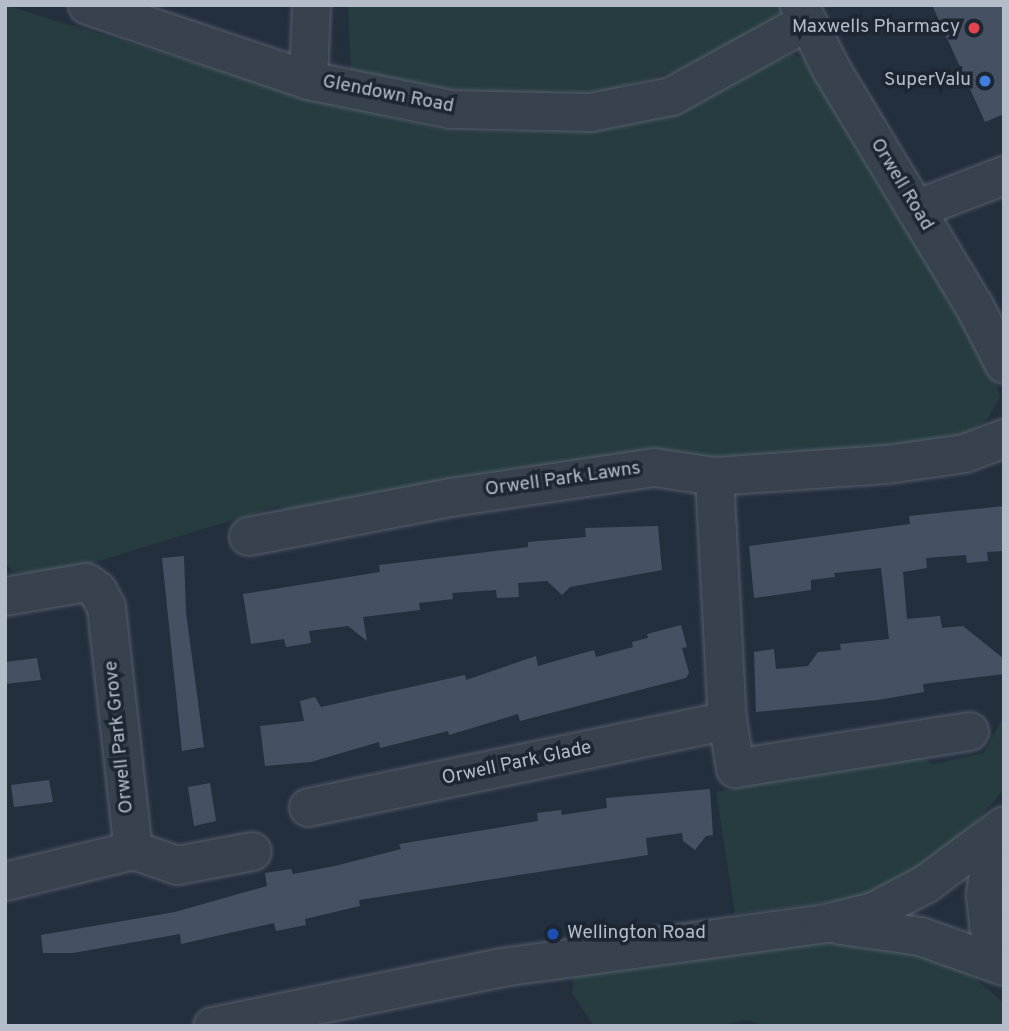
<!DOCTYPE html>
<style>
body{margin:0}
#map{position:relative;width:1009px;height:1031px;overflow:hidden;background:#242f3e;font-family:Overpass,sans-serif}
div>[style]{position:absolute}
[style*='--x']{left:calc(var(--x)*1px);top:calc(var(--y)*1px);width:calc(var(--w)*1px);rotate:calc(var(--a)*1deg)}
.green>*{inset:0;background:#263c3f}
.building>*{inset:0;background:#455162}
.roads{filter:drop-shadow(0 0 2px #565f6c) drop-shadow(0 0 2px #565f6c)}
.minor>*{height:37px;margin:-18.5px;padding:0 18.5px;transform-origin:18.5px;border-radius:18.5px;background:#38414e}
.dots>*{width:19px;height:19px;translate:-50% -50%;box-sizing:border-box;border:4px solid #1d2633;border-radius:50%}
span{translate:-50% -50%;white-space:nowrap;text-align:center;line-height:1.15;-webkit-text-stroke:7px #1d2633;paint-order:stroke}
.poi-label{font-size:19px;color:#b4bcc9}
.right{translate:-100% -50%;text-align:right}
.left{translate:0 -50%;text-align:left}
.street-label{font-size:19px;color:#b4bcc9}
.frame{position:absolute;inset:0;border:7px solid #b4bcc9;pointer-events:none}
</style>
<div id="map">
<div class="green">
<div style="clip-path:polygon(5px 5px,296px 94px,452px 132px,573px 131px,656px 118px,792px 54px,811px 61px,879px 186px,993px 371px,1000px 397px,988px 418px,971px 432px,879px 454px,292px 516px,279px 506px,46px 577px,12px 571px,5px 562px)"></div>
<div style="clip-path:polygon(348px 5px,781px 5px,781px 12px,772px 23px,679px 70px,588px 96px,453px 90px,351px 71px)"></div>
<div style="clip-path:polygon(1004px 715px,1004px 789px,958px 844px,909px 884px,846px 900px,735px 914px,716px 792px,914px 754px,934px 764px,984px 753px)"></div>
<div style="clip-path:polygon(869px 936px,959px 965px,1004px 1003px,1004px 1026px,768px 1026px,746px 1020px,720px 1026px,594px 1026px,572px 993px,574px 975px)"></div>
</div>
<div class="building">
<div style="clip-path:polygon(932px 5px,1004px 5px,1004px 114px,985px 122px)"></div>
<div style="clip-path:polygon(1004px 506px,1004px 551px,987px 552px,988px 561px,967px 563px,966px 555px,926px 558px,927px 568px,903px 572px,907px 619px,940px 616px,942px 628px,963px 626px,1004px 659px,1004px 674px,923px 684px,924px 692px,878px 700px,756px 712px,754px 652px,774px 649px,776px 669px,808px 666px,818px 652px,841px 650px,840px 644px,889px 639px,881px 568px,834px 573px,835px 577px,811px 580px,811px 590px,754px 598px,749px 546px,910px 524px,909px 516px)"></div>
<div style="clip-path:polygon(658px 526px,662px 570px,570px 587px,562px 595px,547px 581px,518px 583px,519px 597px,497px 598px,496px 590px,452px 593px,453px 599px,419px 603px,420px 610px,363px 617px,367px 641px,348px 626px,309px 631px,311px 643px,286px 647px,284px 639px,251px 644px,243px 594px,380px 572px,379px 565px,528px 547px,528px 542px,586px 537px,585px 528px)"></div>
<div style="clip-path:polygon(184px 556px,186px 612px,204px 747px,182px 751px,162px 558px)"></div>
<div style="clip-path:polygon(681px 625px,687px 647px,682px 648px,689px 673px,686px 678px,520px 721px,518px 714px,449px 735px,448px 731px,380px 748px,379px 742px,311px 762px,265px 766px,260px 726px,304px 721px,300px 701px,315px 697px,321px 707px,465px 675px,466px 680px,536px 656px,538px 666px,594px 650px,596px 657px,633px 647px,632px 642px,648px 638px,647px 634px)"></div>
<div style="clip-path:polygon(37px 658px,41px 680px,5px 684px,5px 662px)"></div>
<div style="clip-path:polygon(49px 780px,53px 802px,14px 807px,11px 785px)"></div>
<div style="clip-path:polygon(210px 783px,216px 821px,194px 826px,188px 787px)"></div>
<div style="clip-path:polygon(710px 789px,713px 835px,706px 836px,695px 850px,683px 841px,682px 833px,646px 838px,648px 855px,359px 900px,360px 906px,305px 919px,306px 925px,276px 931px,274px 923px,181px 944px,180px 934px,73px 953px,43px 953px,41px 935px,175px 912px,267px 886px,265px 873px,291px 869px,293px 874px,335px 866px,401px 849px,399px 844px,538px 821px,537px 813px,561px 810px,562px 815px,607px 808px,606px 798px)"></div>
</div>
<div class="roads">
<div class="minor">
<div style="--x:87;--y:5;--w:233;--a:18.7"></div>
<div style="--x:308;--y:80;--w:145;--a:11.5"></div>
<div style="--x:450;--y:109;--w:140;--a:1.2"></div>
<div style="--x:590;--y:112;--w:83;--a:-11.2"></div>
<div style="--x:671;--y:96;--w:155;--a:-28.9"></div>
<div style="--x:799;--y:5;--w:72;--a:63.4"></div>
<div style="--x:831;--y:69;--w:277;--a:58.9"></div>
<div style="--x:974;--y:306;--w:65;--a:62.7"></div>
<div style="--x:308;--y:80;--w:75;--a:-87.7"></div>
<div style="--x:915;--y:209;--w:95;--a:-20.9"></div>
<div style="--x:714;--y:476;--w:244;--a:87"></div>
<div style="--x:727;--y:720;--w:49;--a:80.5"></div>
<div style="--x:735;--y:768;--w:237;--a:-9"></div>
<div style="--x:248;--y:536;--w:207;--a:-10.9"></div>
<div style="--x:451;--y:497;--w:205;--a:-8.4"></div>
<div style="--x:654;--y:467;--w:61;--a:8.5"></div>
<div style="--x:714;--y:476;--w:172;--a:-4"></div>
<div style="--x:886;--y:464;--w:79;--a:-8"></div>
<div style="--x:964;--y:453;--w:43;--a:-20.6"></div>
<div style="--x:5;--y:596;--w:82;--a:-9.8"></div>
<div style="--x:86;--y:582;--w:14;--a:36"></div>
<div style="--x:97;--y:590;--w:19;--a:62"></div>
<div style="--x:106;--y:607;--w:244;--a:83.7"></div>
<div style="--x:133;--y:850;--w:132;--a:166.4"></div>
<div style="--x:308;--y:807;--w:428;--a:-11.7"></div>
<div style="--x:1004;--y:832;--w:37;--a:114"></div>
<div style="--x:989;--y:866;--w:29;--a:98"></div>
<div style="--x:985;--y:895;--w:30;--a:84"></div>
<div style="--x:988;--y:925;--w:43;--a:68.2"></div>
<div style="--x:133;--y:850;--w:46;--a:18.8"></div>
<div style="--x:177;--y:865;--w:76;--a:-10.6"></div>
<div style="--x:840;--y:925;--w:81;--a:7.8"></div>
<div style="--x:920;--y:936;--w:89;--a:19.7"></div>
<div style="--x:212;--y:1026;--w:295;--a:-11.5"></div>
<div style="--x:501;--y:967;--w:327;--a:-7.7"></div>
<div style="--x:825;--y:923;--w:49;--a:-14"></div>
<div style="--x:873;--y:911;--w:60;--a:-27.8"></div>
<div style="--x:926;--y:883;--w:97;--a:-36.6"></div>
</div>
</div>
<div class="dots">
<div style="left:974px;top:28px;background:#e0444e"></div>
<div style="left:985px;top:81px;background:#3f7fe0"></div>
<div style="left:553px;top:934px;background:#1a4fb4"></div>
</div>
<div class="poi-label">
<span class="right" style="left:960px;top:28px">Maxwells Pharmacy</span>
<span class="right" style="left:971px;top:81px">SuperValu</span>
<span class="left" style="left:567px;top:934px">Wellington Road</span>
</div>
<div class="street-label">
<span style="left:388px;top:95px;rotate:11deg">Glendown Road</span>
<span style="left:901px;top:185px;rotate:59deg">Orwell Road</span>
<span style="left:563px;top:480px;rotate:-8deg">Orwell Park Lawns</span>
<span style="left:120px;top:737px;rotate:-96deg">Orwell Park Grove</span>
<span style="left:517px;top:764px;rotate:-12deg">Orwell Park Glade</span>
</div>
<div class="frame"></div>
</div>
